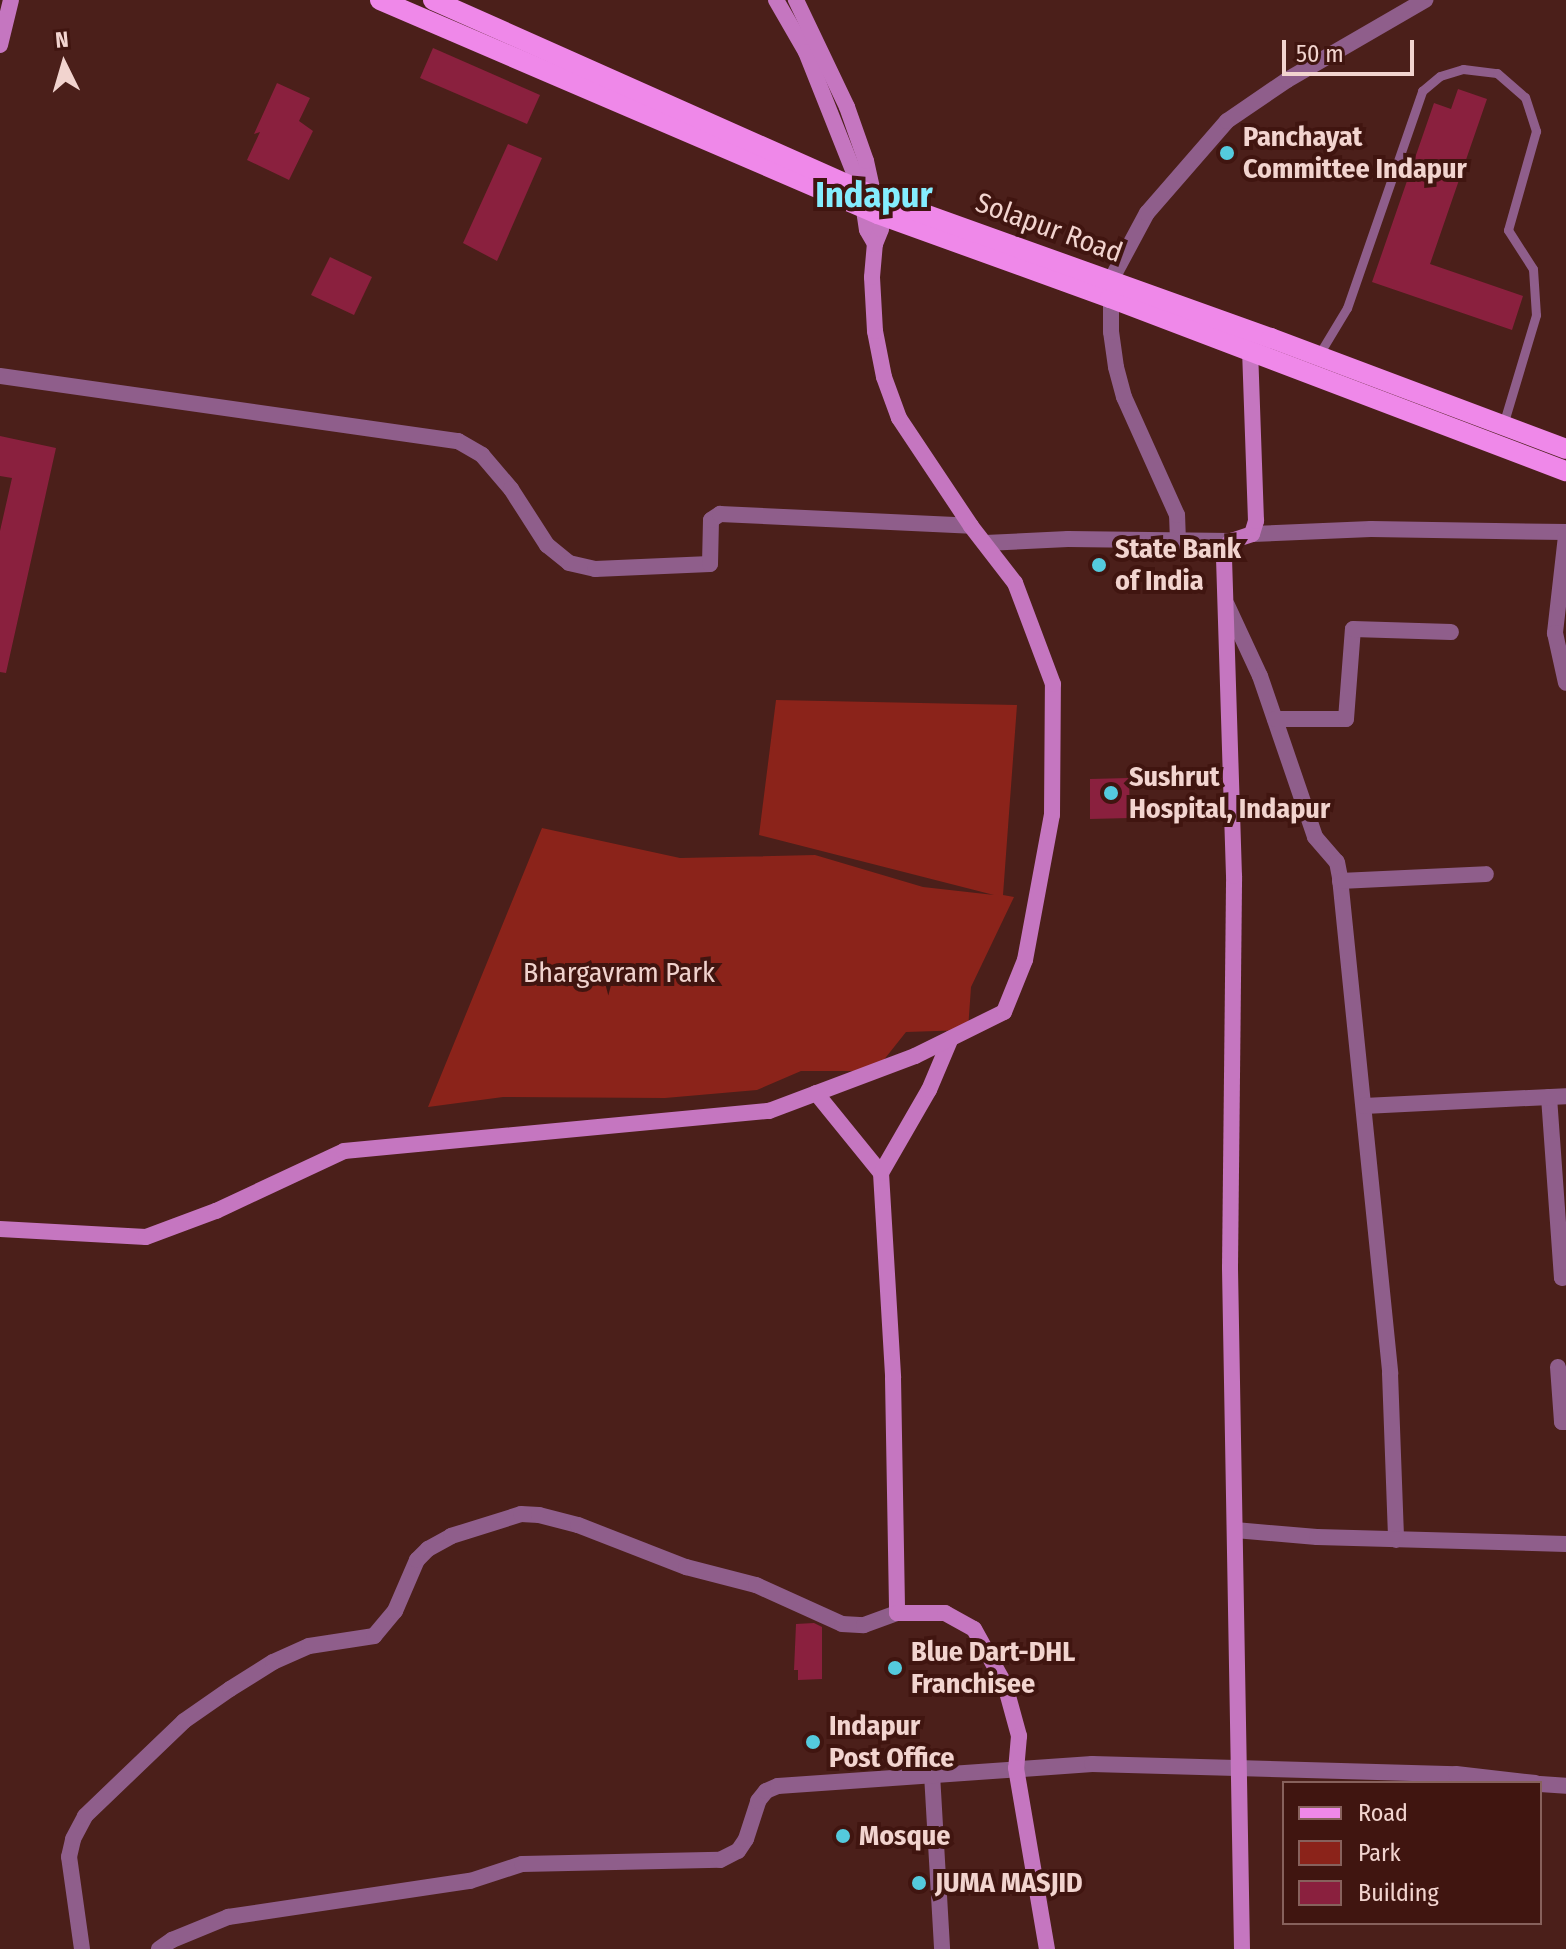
<!DOCTYPE html>
<style>
body{margin:0}
#map{position:relative;width:1566px;height:1949px;overflow:hidden;background:#4b1f1a;font-family:"Fira Sans Condensed",sans-serif}
div>[style]{position:absolute}
[style*='--x']{left:calc(var(--x)*1px);top:calc(var(--y)*1px);width:calc(var(--w)*1px);rotate:calc(var(--a)*1deg)}
.green>*{inset:0;background:#8b231a}
.building>*{inset:0;background:#8a203e}
.lane>*{height:9px;margin:-4.5px;padding:0 4.5px;transform-origin:4.5px;border-radius:4.5px;background:#8f5e8b}
.street>*{height:16px;margin:-8px;padding:0 8px;transform-origin:8px;border-radius:8px;background:#8f5e8b}
.secondary>*{height:16px;margin:-8px;padding:0 8px;transform-origin:8px;border-radius:8px;background:#c576c0}
.primary>*{height:20px;margin:-10px;padding:0 10px;transform-origin:10px;border-radius:10px;background:#ef88e9}
.dots>*{width:22px;height:22px;translate:-50% -50%;box-sizing:border-box;border:4px solid #401510;border-radius:50%}
span{translate:-50% -50%;white-space:nowrap;text-align:center;line-height:1.15;-webkit-text-stroke:8px #401510;paint-order:stroke}
.poi-label{font-size:28px;color:#f2d4cf;font-weight:700}
.left{translate:0 -50%;text-align:left}
.street-label{font-size:28px;color:#f2d4cf}
.park-label{font-size:28px;color:#f0d2cd}
.district-label{font-size:36px;color:#84edfe;font-weight:700}
.legend{position:absolute;left:1282px;top:1781px;width:260px;height:144px;box-sizing:border-box;background:#401510;border:2px solid #87615c;margin:0;padding:10px 14px;list-style:none;font-size:24px;color:#f2d4cf}
.legend li{display:flex;align-items:center;gap:16px;height:40px}
.legend b{width:40px;border:2px solid #87615c}
.north{position:absolute;left:24px;top:24px;width:80px;height:80px;-webkit-text-stroke:6px #401510;paint-order:stroke;rotate:355deg;font-size:22px;font-weight:700;line-height:32px;text-align:center;color:#f2d4cf}
.north::after{content:'';display:block;margin:auto;width:28px;height:36px;background:#f2d4cf;clip-path:polygon(50% 0,100% 100%,50% 72%,0 100%)}
.scale{position:absolute;left:1282px;top:40px;width:132px;height:36px;box-sizing:border-box;border:4px solid #f2d4cf;border-top:0;padding-left:10px;font-size:24px;line-height:28px;white-space:nowrap;color:#f2d4cf;-webkit-text-stroke:6px #401510;paint-order:stroke}
</style>
<div id="map">
<div class="green">
<div style="clip-path:polygon(776px 700px,1017px 705px,1003px 895px,1014px 897px,971px 987px,968px 1030px,906px 1032px,875px 1071px,801px 1071px,757px 1090px,665px 1098px,503px 1097px,428px 1107px,542px 828px,680px 858px,815px 855px,923px 887px,994px 895px,759px 835px)"></div>
</div>
<div class="building">
<div style="clip-path:polygon(433px 48px,540px 95px,527px 124px,420px 78px)"></div>
<div style="clip-path:polygon(277px 83px,310px 98px,299px 121px,313px 131px,289px 180px,247px 160px,260px 132px,254px 134px)"></div>
<div style="clip-path:polygon(1458px 89px,1487px 99px,1430px 264px,1523px 296px,1512px 330px,1372px 282px,1434px 103px,1451px 109px)"></div>
<div style="clip-path:polygon(508px 144px,542px 158px,497px 261px,463px 243px)"></div>
<div style="clip-path:polygon(330px 257px,372px 277px,354px 315px,311px 295px)"></div>
<div style="clip-path:polygon(0 436px,56px 448px,6px 673px,0 672px,0 531px,12px 478px,0 476px)"></div>
<div style="clip-path:polygon(1129px 778px,1130px 818px,1090px 819px,1090px 779px)"></div>
<div style="clip-path:polygon(814px 1623px,822px 1627px,822px 1679px,798px 1680px,798px 1670px,794px 1670px,796px 1624px)"></div>
</div>
<div class="lane">
<div style="--x:1318;--y:356;--w:56;--a:-58.9"></div>
<div style="--x:1347;--y:308;--w:230;--a:-70.9"></div>
<div style="--x:1422;--y:91;--w:23;--a:-40"></div>
<div style="--x:1440;--y:76;--w:24;--a:-17"></div>
<div style="--x:1463;--y:69;--w:34;--a:7"></div>
<div style="--x:1497;--y:73;--w:37;--a:41"></div>
<div style="--x:1525;--y:97;--w:36;--a:72"></div>
<div style="--x:1536;--y:131;--w:103;--a:105.8"></div>
<div style="--x:1508;--y:230;--w:46;--a:57.3"></div>
<div style="--x:1533;--y:269;--w:46;--a:86.3"></div>
<div style="--x:1536;--y:315;--w:115;--a:106.7"></div>
</div>
<div class="street">
<div style="--x:0;--y:376;--w:463;--a:8.1"></div>
<div style="--x:458;--y:441;--w:28;--a:30"></div>
<div style="--x:482;--y:455;--w:45;--a:49.5"></div>
<div style="--x:511;--y:489;--w:67;--a:57.3"></div>
<div style="--x:547;--y:545;--w:28;--a:39"></div>
<div style="--x:569;--y:563;--w:27;--a:13"></div>
<div style="--x:595;--y:569;--w:115;--a:-2.5"></div>
<div style="--x:710;--y:564;--w:44;--a:-88.7"></div>
<div style="--x:711;--y:520;--w:11;--a:-34"></div>
<div style="--x:720;--y:514;--w:251;--a:2.7"></div>
<div style="--x:1252;--y:534;--w:119;--a:-2.4"></div>
<div style="--x:1371;--y:529;--w:195;--a:0.9"></div>
<div style="--x:1566;--y:536;--w:98;--a:96.5"></div>
<div style="--x:1555;--y:633;--w:51;--a:77.6"></div>
<div style="--x:1178;--y:542;--w:27;--a:-92"></div>
<div style="--x:1177;--y:515;--w:129;--a:-114.2"></div>
<div style="--x:1124;--y:397;--w:31;--a:-105"></div>
<div style="--x:1116;--y:367;--w:35;--a:-98"></div>
<div style="--x:1111;--y:332;--w:52;--a:-90"></div>
<div style="--x:1111;--y:280;--w:76;--a:-61.8"></div>
<div style="--x:1147;--y:213;--w:122;--a:-49"></div>
<div style="--x:1227;--y:121;--w:73;--a:-34.3"></div>
<div style="--x:1287;--y:80;--w:160;--a:-30.1"></div>
<div style="--x:985;--y:543;--w:83;--a:-2.8"></div>
<div style="--x:1068;--y:539;--w:163;--a:0.7"></div>
<div style="--x:1227;--y:605;--w:78;--a:65.1"></div>
<div style="--x:1260;--y:676;--w:170;--a:71.1"></div>
<div style="--x:1315;--y:837;--w:33;--a:49"></div>
<div style="--x:1337;--y:862;--w:16;--a:79"></div>
<div style="--x:1340;--y:878;--w:498;--a:84.2"></div>
<div style="--x:1390;--y:1373;--w:167;--a:87.9"></div>
<div style="--x:1275;--y:719;--w:71;--a:0"></div>
<div style="--x:1346;--y:719;--w:90;--a:-85.6"></div>
<div style="--x:1353;--y:629;--w:98;--a:1.8"></div>
<div style="--x:1340;--y:881;--w:146;--a:-2.7"></div>
<div style="--x:1549;--y:1097;--w:181;--a:85.9"></div>
<div style="--x:1562;--y:1278;--w:4;--a:-14"></div>
<div style="--x:1364;--y:1106;--w:202;--a:-2.8"></div>
<div style="--x:1558;--y:1367;--w:55;--a:85.8"></div>
<div style="--x:1562;--y:1422;--w:4;--a:0"></div>
<div style="--x:1235;--y:1530;--w:82;--a:4.9"></div>
<div style="--x:1317;--y:1537;--w:249;--a:1.6"></div>
<div style="--x:932;--y:1774;--w:175;--a:86.7"></div>
<div style="--x:1540;--y:1784;--w:26;--a:4"></div>
<div style="--x:82;--y:1949;--w:93;--a:-98"></div>
<div style="--x:69;--y:1857;--w:18;--a:-77"></div>
<div style="--x:73;--y:1839;--w:26;--a:-62"></div>
<div style="--x:85;--y:1816;--w:137;--a:-43.8"></div>
<div style="--x:184;--y:1721;--w:56;--a:-34.8"></div>
<div style="--x:230;--y:1689;--w:51;--a:-32.1"></div>
<div style="--x:273;--y:1662;--w:39;--a:-24"></div>
<div style="--x:309;--y:1646;--w:66;--a:-8.7"></div>
<div style="--x:374;--y:1636;--w:33;--a:-50"></div>
<div style="--x:395;--y:1611;--w:56;--a:-66.7"></div>
<div style="--x:417;--y:1560;--w:16;--a:-45"></div>
<div style="--x:428;--y:1549;--w:26;--a:-29"></div>
<div style="--x:451;--y:1536;--w:73;--a:-17.4"></div>
<div style="--x:521;--y:1514;--w:18;--a:3"></div>
<div style="--x:539;--y:1515;--w:40;--a:14.4"></div>
<div style="--x:578;--y:1525;--w:116;--a:21.3"></div>
<div style="--x:686;--y:1567;--w:72;--a:14.4"></div>
<div style="--x:756;--y:1585;--w:94;--a:24.4"></div>
<div style="--x:842;--y:1624;--w:22;--a:3"></div>
<div style="--x:864;--y:1625;--w:35;--a:-20"></div>
<div style="--x:159;--y:1949;--w:16;--a:-35"></div>
<div style="--x:172;--y:1940;--w:61;--a:-22.3"></div>
<div style="--x:228;--y:1917;--w:245;--a:-8.5"></div>
<div style="--x:470;--y:1881;--w:55;--a:-18.1"></div>
<div style="--x:522;--y:1864;--w:198;--a:-1.2"></div>
<div style="--x:720;--y:1860;--w:20;--a:-27"></div>
<div style="--x:738;--y:1851;--w:14;--a:-56"></div>
<div style="--x:746;--y:1839;--w:40;--a:-72"></div>
<div style="--x:758;--y:1801;--w:13;--a:-51"></div>
<div style="--x:766;--y:1791;--w:13;--a:-23"></div>
<div style="--x:778;--y:1786;--w:315;--a:-4"></div>
<div style="--x:1092;--y:1764;--w:364;--a:1.6"></div>
<div style="--x:1456;--y:1774;--w:80;--a:6.5"></div>
</div>
<div class="secondary">
<div style="--x:776;--y:0;--w:60;--a:60"></div>
<div style="--x:806;--y:52;--w:149;--a:68.3"></div>
<div style="--x:861;--y:190;--w:40;--a:81.5"></div>
<div style="--x:867;--y:230;--w:16;--a:60"></div>
<div style="--x:0;--y:45;--w:46;--a:-76.3"></div>
<div style="--x:816;--y:1093;--w:103;--a:50.9"></div>
<div style="--x:881;--y:1173;--w:205;--a:86.6"></div>
<div style="--x:893;--y:1378;--w:235;--a:89"></div>
<div style="--x:897;--y:1613;--w:48;--a:0"></div>
<div style="--x:945;--y:1613;--w:33;--a:29"></div>
<div style="--x:974;--y:1629;--w:64;--a:61"></div>
<div style="--x:1005;--y:1685;--w:53;--a:74.6"></div>
<div style="--x:1019;--y:1736;--w:32;--a:95"></div>
<div style="--x:1016;--y:1768;--w:184;--a:80.3"></div>
<div style="--x:881;--y:1173;--w:96;--a:-60"></div>
<div style="--x:929;--y:1090;--w:56;--a:-67.1"></div>
<div style="--x:0;--y:1229;--w:146;--a:3.1"></div>
<div style="--x:146;--y:1237;--w:75;--a:-20.4"></div>
<div style="--x:216;--y:1211;--w:141;--a:-25.1"></div>
<div style="--x:344;--y:1151;--w:427;--a:-5.4"></div>
<div style="--x:769;--y:1111;--w:156;--a:-20.6"></div>
<div style="--x:915;--y:1056;--w:99;--a:-26.3"></div>
<div style="--x:1004;--y:1012;--w:56;--a:-68"></div>
<div style="--x:1025;--y:960;--w:147;--a:-79.5"></div>
<div style="--x:1052;--y:815;--w:131;--a:-89.6"></div>
<div style="--x:1053;--y:684;--w:108;--a:-110.6"></div>
<div style="--x:1015;--y:583;--w:72;--a:-127.7"></div>
<div style="--x:971;--y:526;--w:130;--a:-123.7"></div>
<div style="--x:899;--y:418;--w:44;--a:-110.1"></div>
<div style="--x:884;--y:377;--w:47;--a:-101.1"></div>
<div style="--x:875;--y:331;--w:54;--a:-93.2"></div>
<div style="--x:872;--y:277;--w:33;--a:-85"></div>
<div style="--x:875;--y:244;--w:16;--a:-68"></div>
<div style="--x:881;--y:229;--w:70;--a:-102.4"></div>
<div style="--x:866;--y:161;--w:57;--a:-109.4"></div>
<div style="--x:847;--y:107;--w:119;--a:-115.5"></div>
<div style="--x:1242;--y:1949;--w:682;--a:-91.01"></div>
<div style="--x:1230;--y:1267;--w:391;--a:-89.4"></div>
<div style="--x:1234;--y:876;--w:327;--a:-91.8"></div>
<div style="--x:1224;--y:549;--w:11;--a:-49"></div>
<div style="--x:1231;--y:541;--w:22;--a:-18"></div>
<div style="--x:1252;--y:534;--w:14;--a:-73"></div>
<div style="--x:1256;--y:521;--w:168;--a:-92"></div>
</div>
<div class="primary">
<div style="--x:380;--y:0;--w:542;--a:23.25"></div>
<div style="--x:878;--y:214;--w:247;--a:19.9"></div>
<div style="--x:1110;--y:298;--w:488;--a:20.8"></div>
<div style="--x:433;--y:0;--w:483;--a:24"></div>
<div style="--x:874;--y:196;--w:422;--a:19.7"></div>
<div style="--x:1271;--y:338;--w:315;--a:20.6"></div>
</div>
<div class="dots">
<div style="left:1227px;top:153px;background:#54cadd"></div>
<div style="left:1099px;top:565px;background:#54cadd"></div>
<div style="left:1111px;top:793px;background:#54cadd"></div>
<div style="left:895px;top:1668px;background:#54cadd"></div>
<div style="left:813px;top:1742px;background:#54cadd"></div>
<div style="left:843px;top:1836px;background:#54cadd"></div>
<div style="left:919px;top:1883px;background:#54cadd"></div>
</div>
<div class="poi-label">
<span class="left" style="left:1243px;top:153px">Panchayat<br>Committee Indapur</span>
<span class="left" style="left:1115px;top:565px">State Bank<br>of India</span>
<span class="left" style="left:1129px;top:793px">Sushrut<br>Hospital, Indapur</span>
<span class="left" style="left:911px;top:1668px">Blue Dart-DHL<br>Franchisee</span>
<span class="left" style="left:829px;top:1742px">Indapur<br>Post Office</span>
<span class="left" style="left:859px;top:1836px">Mosque</span>
<span class="left" style="left:935px;top:1883px">JUMA MASJID</span>
</div>
<div class="street-label">
<span style="left:1049px;top:228px;rotate:20deg">Solapur Road</span>
</div>
<div class="park-label">
<span style="left:619px;top:973px">Bhargavram Park</span>
</div>
<div class="district-label">
<span style="left:874px;top:196px">Indapur</span>
</div>
<ul class="legend">
<li><b style="height:10px;background:#ef88e9"></b>Road</li>
<li><b style="height:22px;background:#8b231a"></b>Park</li>
<li><b style="height:22px;background:#8a203e"></b>Building</li>
</ul>
<div class="north">N</div>
<div class="scale">50 m</div>
</div>
